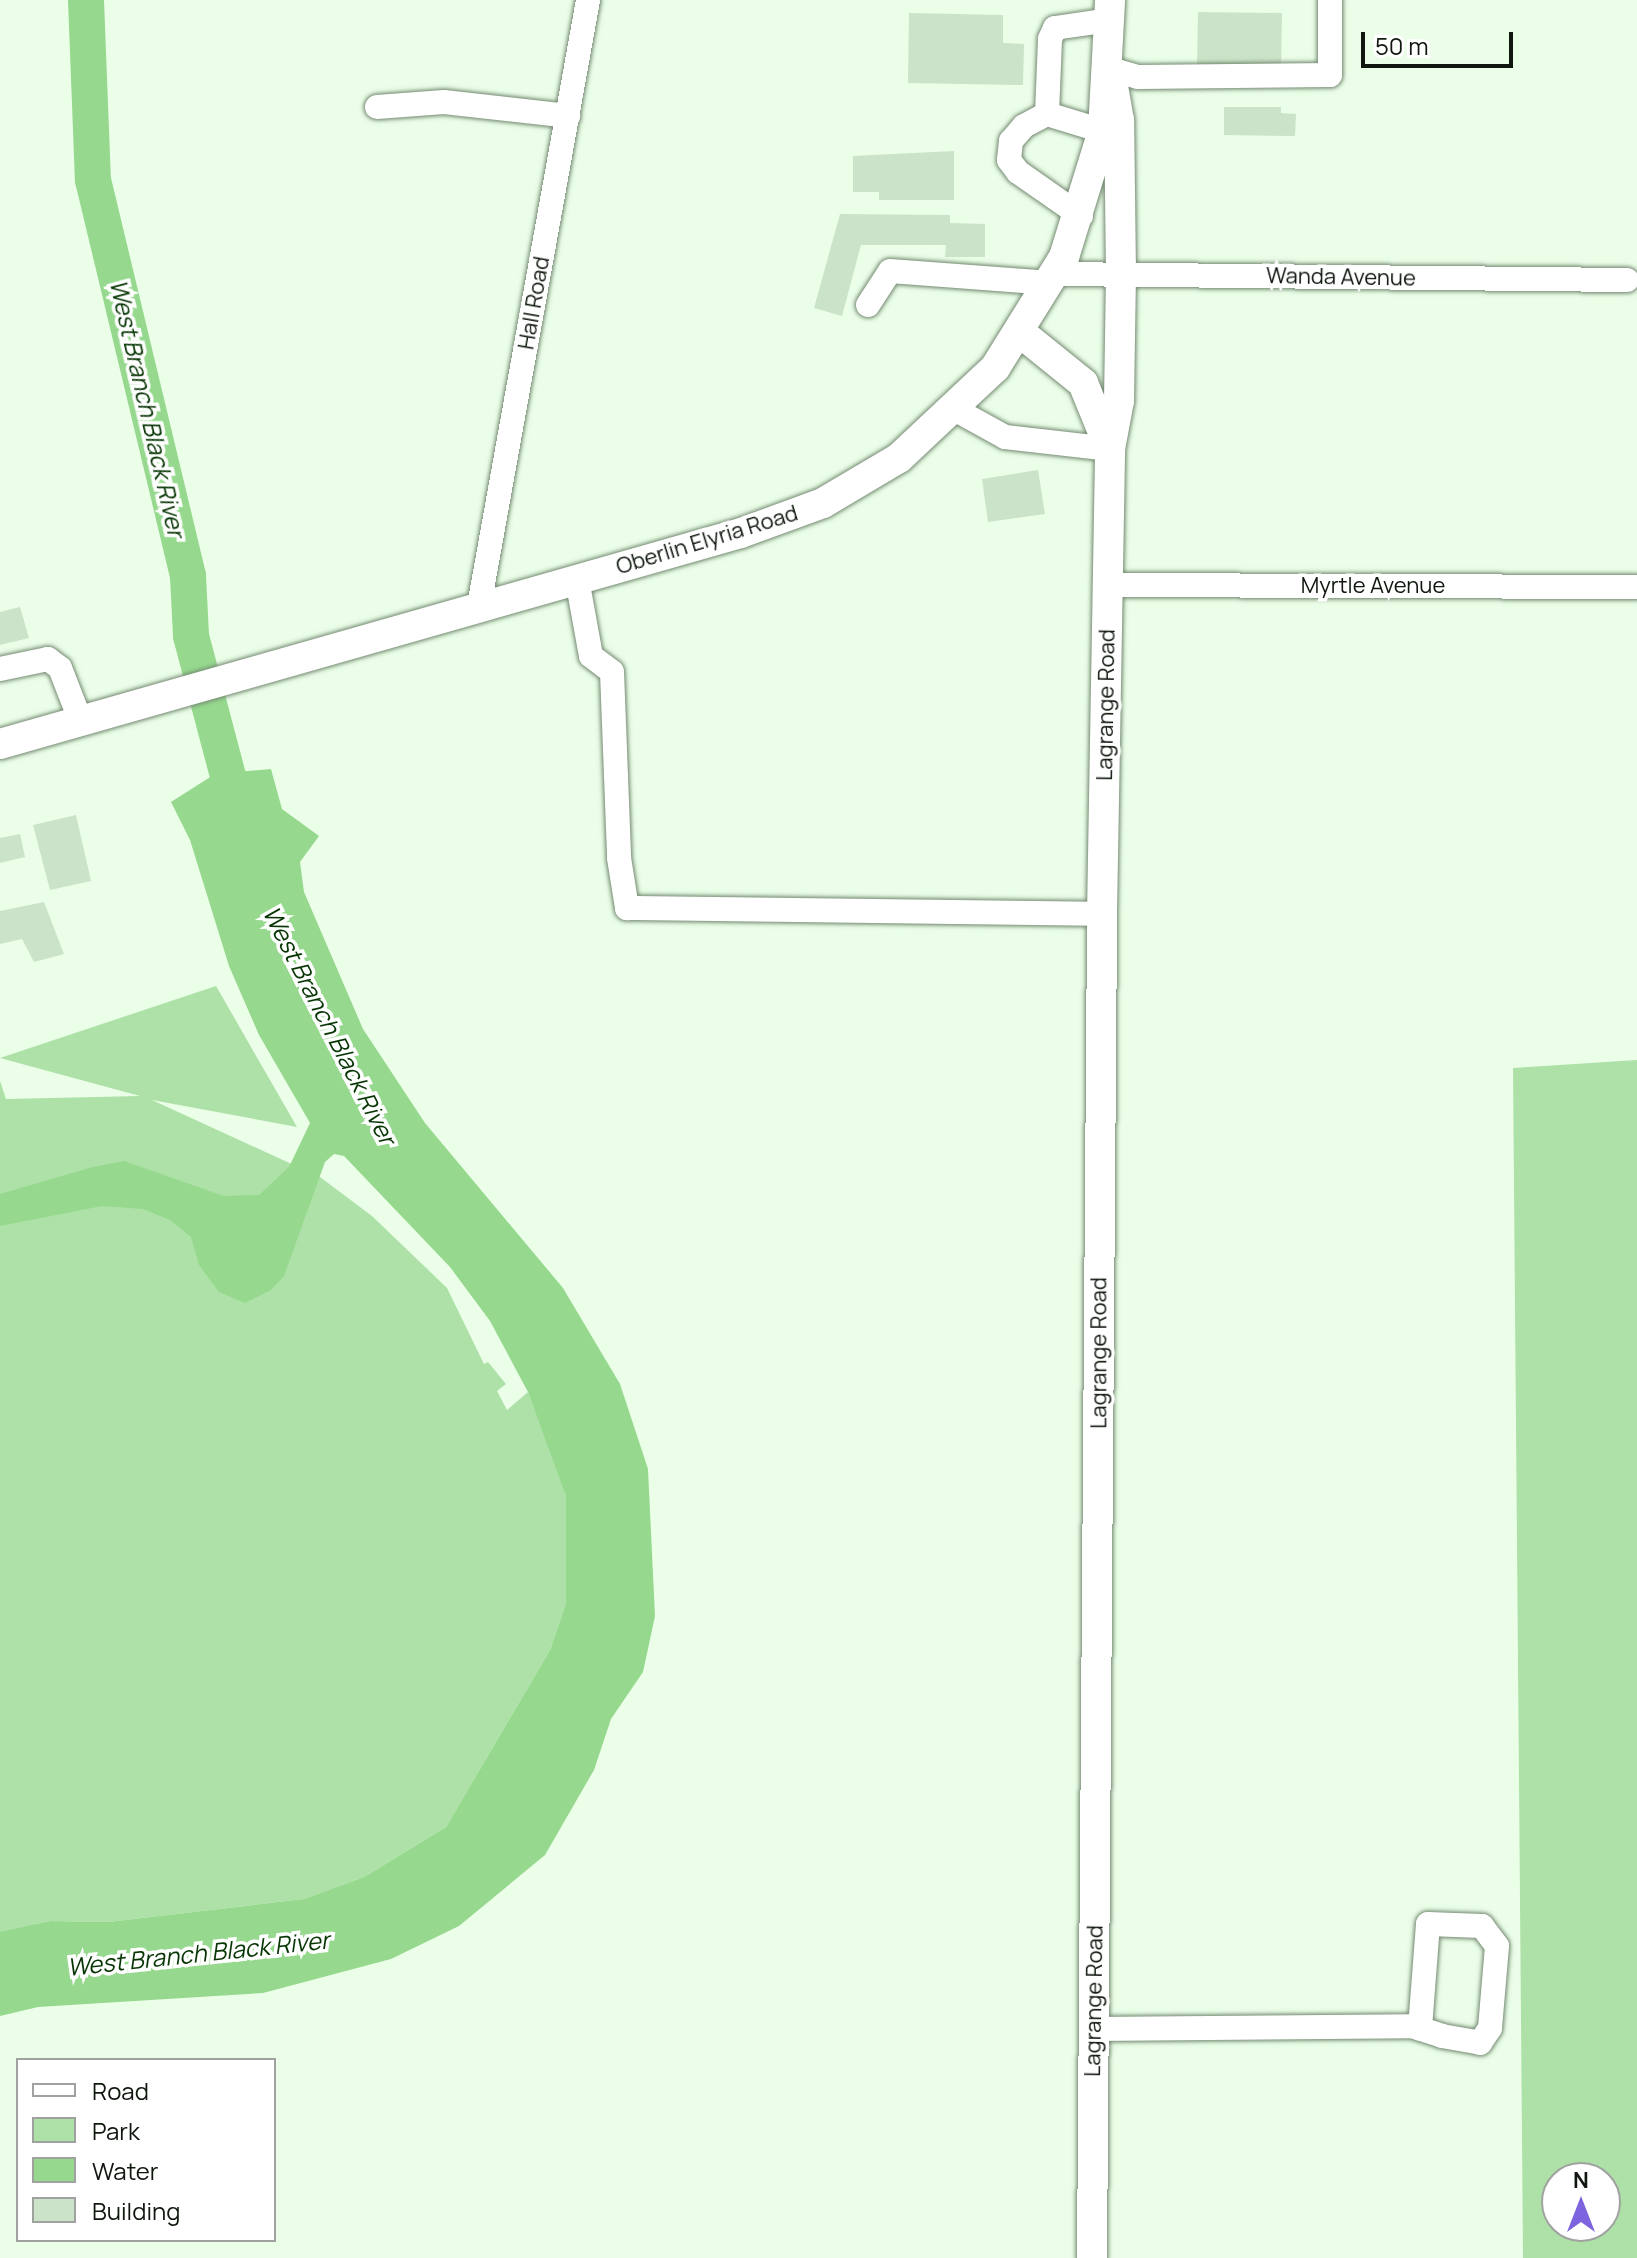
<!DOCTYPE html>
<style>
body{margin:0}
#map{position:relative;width:1637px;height:2258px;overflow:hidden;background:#ebfee8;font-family:Manrope,sans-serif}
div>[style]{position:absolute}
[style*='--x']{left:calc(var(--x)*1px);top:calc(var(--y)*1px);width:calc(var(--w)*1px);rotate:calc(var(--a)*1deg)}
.green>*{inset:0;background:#aee1a8}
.water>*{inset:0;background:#96d98e}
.river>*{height:36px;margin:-18px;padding:0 18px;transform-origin:18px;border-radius:18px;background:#96d98e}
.building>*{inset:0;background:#cbe3c8}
.roads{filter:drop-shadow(0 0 2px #748a71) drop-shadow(0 0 2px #748a71)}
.minor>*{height:24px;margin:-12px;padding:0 12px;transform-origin:12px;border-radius:12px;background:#fff}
.major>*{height:30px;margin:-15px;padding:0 15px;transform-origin:15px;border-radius:15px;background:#fff}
span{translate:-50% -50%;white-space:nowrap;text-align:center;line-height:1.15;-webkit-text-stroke:7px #fff;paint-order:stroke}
.street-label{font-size:22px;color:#0f170e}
.water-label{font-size:24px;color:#073604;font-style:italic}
.legend{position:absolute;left:16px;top:2058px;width:260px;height:184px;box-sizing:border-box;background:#fff;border:2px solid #9fa29f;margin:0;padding:10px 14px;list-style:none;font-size:24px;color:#0f170e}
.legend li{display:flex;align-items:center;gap:16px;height:40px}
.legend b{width:40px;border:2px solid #9fa29f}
.north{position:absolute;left:1541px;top:2162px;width:80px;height:80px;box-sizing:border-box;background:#fff;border:2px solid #9fa29f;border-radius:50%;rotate:0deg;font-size:22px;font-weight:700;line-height:32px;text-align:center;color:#0f170e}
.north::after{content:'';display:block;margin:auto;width:28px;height:36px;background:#7d63de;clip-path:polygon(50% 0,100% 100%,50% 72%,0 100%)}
.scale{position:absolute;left:1361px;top:32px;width:152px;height:36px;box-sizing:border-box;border:4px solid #0f170e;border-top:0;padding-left:10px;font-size:24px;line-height:28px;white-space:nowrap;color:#0f170e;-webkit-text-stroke:6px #fff;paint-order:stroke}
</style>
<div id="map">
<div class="green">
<div style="clip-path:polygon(216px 986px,297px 1127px,152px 1100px,320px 1177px,372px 1216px,447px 1288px,484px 1364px,488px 1362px,506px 1384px,497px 1391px,507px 1410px,528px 1392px,555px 1462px,566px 1496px,566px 1603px,550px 1650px,446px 1827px,364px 1877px,304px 1899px,108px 1922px,50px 1921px,36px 1924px,0 1955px,0 1081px,6px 1099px,140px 1096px,0 1058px)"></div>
<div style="clip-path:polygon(evenodd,1637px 1060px,1637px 2258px,1523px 2258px,1513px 1068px,1637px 1060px,1557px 2178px,1605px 2178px,1605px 2226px,1557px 2226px,1557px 2178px)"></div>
</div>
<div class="water">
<div style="clip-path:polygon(271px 769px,282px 809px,319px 836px,300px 862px,304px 892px,363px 1029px,425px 1123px,563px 1288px,620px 1384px,648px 1469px,655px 1616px,643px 1672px,611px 1719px,594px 1770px,545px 1855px,459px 1926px,391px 1959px,263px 1993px,38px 2007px,0 2016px,0 1932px,50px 1921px,108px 1922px,304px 1899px,364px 1877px,446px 1827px,550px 1650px,566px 1603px,566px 1496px,528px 1392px,490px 1321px,450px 1267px,344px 1156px,334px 1154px,325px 1162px,284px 1276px,271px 1290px,245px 1303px,219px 1292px,199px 1265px,191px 1237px,170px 1220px,143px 1209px,102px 1206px,0 1226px,0 1194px,93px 1167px,124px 1161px,224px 1196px,259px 1195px,289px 1167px,310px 1123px,259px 1035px,229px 966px,190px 840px,171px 802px,215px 774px)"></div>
</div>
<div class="river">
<div style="--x:86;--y:0;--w:180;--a:87.8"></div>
<div style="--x:93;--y:180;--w:407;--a:76.5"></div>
<div style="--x:188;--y:576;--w:60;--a:87.1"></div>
<div style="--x:191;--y:636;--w:188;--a:75.2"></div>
</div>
<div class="building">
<div style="clip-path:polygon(1198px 12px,1282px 13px,1281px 69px,1197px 68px)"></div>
<div style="clip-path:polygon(909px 13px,1003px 15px,1003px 43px,1024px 44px,1023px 85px,908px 83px)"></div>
<div style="clip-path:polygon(1224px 107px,1281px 107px,1281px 113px,1296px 114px,1295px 136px,1224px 135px)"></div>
<div style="clip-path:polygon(954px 151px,954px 200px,879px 200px,879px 192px,853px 192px,853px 156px)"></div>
<div style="clip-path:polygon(840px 214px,950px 215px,950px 223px,985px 224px,985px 257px,945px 257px,946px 245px,861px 245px,842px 316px,814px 308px)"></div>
<div style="clip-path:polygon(1038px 470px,1045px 514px,988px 522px,982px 479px)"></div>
<div style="clip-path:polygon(20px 607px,29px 638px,0 645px,0 612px)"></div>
<div style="clip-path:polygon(76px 815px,91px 881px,50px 890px,33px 825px)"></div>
<div style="clip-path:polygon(20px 834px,25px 857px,0 863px,0 838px)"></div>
<div style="clip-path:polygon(44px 902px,64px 954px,34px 962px,22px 939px,0 944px,0 911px)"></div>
</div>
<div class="roads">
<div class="minor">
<div style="--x:1110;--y:69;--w:29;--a:16"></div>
<div style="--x:1138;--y:77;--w:192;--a:-0.6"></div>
<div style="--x:1330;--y:75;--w:75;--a:-90"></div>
<div style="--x:377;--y:107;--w:67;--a:-4.3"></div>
<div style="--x:444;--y:102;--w:125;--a:6.4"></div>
<div style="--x:1047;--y:114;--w:75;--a:-87.7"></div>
<div style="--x:1050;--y:39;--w:12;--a:-66"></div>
<div style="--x:1055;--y:28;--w:56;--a:-8.3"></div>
<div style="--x:1081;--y:216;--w:77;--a:-145.1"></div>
<div style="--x:1018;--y:172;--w:15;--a:-127"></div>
<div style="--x:1009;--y:160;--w:19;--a:-84"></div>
<div style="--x:1011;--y:141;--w:20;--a:-49"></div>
<div style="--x:1024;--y:126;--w:26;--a:-28"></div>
<div style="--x:1047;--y:114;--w:59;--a:16.9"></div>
<div style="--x:1055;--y:274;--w:572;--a:0.6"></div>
<div style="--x:868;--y:305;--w:40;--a:-57.1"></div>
<div style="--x:890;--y:271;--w:161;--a:4.3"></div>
<div style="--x:956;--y:410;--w:56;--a:28.9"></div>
<div style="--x:1005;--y:437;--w:106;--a:6.5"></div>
<div style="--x:577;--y:579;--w:78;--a:79.7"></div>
<div style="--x:591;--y:656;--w:26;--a:37"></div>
<div style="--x:612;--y:672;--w:186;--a:87.8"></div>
<div style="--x:619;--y:858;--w:51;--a:80.9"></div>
<div style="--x:627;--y:908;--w:475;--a:0.7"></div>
<div style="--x:1109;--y:585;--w:528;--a:0.22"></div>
<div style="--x:479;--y:606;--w:616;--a:-79.8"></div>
<div style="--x:0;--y:669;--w:49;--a:-11.8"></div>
<div style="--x:48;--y:659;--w:15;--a:37"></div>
<div style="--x:60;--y:668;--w:53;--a:68.8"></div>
<div style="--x:1093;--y:2029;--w:319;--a:-0.5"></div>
<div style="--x:1412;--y:2026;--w:32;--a:18"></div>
<div style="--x:1442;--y:2036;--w:39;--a:10"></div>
<div style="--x:1480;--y:2043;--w:18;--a:-56"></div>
<div style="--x:1490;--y:2028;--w:82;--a:-85.1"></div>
<div style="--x:1497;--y:1946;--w:25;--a:-127"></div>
<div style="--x:1482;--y:1926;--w:54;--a:-177.9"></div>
<div style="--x:1428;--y:1924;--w:105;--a:94.4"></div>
</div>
<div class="major">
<div style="--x:1021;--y:333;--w:80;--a:38.9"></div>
<div style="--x:1083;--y:383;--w:69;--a:67.9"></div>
<div style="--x:0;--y:744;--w:770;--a:-15.89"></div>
<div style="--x:741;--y:533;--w:87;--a:-20.1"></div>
<div style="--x:823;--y:503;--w:88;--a:-30.6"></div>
<div style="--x:899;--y:458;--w:132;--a:-43.2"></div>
<div style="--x:995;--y:368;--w:131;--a:-58.1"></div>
<div style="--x:1064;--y:257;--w:132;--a:-72.8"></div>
<div style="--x:1103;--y:131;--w:131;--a:-86.9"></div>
<div style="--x:1092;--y:2258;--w:1344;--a:-89.57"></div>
<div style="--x:1102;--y:914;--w:465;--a:-89"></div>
<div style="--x:1110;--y:449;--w:49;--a:-79.4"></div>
<div style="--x:1119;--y:401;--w:127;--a:-89.1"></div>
<div style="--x:1121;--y:274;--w:154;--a:-90.7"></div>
<div style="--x:1119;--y:120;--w:52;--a:-100"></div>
</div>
</div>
<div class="street-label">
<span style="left:1341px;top:277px;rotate:1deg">Wanda Avenue</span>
<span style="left:534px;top:303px;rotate:-80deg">Hall Road</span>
<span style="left:707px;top:540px;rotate:-17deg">Oberlin Elyria Road</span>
<span style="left:1373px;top:586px">Myrtle Avenue</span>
<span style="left:1106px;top:705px;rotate:-89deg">Lagrange Road</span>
<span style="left:1099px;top:1353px;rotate:-90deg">Lagrange Road</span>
<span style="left:1094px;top:2001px;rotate:-89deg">Lagrange Road</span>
</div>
<div class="water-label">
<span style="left:148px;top:408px;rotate:77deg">West Branch Black River</span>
<span style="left:330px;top:1025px;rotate:63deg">West Branch Black River</span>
<span style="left:198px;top:1953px;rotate:-6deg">West Branch Black River</span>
</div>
<ul class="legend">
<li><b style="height:10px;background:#fff"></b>Road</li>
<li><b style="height:22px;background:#aee1a8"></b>Park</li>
<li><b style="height:22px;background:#96d98e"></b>Water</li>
<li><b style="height:22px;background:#cbe3c8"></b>Building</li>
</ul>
<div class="north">N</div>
<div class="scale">50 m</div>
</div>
